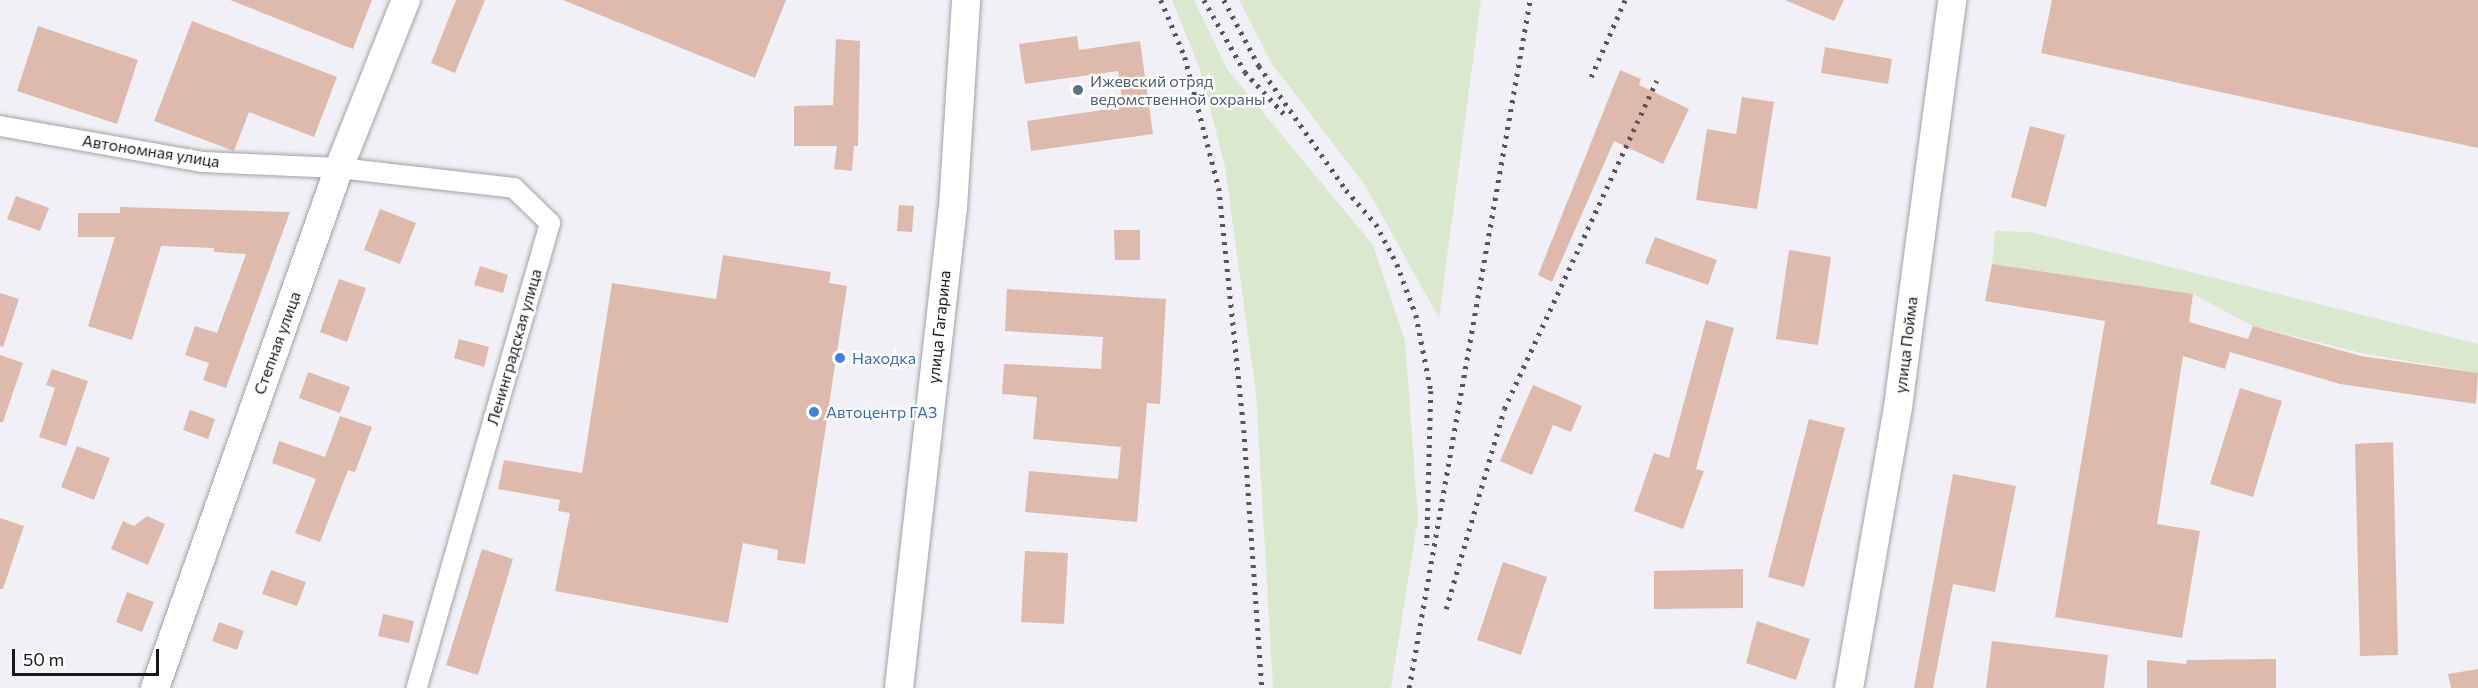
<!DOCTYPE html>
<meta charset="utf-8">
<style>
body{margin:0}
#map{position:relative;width:2478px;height:688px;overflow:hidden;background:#f2f0f7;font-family:Commissioner,sans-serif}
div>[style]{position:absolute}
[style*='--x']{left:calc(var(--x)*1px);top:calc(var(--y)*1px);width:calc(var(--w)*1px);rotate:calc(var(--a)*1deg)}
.green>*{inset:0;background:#dae8cd}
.building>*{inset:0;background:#debaac}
.roads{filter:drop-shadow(0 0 2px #a3a1a7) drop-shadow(0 0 2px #a3a1a7)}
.street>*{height:20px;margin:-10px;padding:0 10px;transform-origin:10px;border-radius:10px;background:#fff}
.secondary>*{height:28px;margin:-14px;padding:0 14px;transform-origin:14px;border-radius:14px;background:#fff}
.rail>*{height:4.5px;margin-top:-2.25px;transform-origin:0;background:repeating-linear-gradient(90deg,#565558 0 3px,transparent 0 9px)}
.dots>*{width:16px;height:16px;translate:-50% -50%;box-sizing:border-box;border:3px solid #fff;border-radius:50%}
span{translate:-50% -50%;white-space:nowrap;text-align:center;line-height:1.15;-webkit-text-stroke:4.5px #fff;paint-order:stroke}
.service-label{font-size:16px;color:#4e5e75}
.left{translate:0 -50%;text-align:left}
.street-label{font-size:16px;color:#18181a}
.shop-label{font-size:16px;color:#366cbe}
.scale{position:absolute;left:12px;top:649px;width:147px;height:27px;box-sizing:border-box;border:3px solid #18181a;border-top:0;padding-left:8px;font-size:18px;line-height:21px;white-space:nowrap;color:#18181a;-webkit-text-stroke:4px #fff;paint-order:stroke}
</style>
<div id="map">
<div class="green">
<div style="clip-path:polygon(1172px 0,1194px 0,1227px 69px,1373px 245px,1405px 340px,1418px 518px,1391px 688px,1273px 688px,1256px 394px,1225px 167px,1200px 69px)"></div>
<div style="clip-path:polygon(1239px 0,1481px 0,1439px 318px,1365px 185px,1272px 64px)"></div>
<div style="clip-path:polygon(1995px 231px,2030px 232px,2478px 344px,2478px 373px,2361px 353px,2253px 326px,2193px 294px,1992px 264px)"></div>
</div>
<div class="building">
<div style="clip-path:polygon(230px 0,372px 0,353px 49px)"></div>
<div style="clip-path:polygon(456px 0,485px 0,455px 73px,431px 63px)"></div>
<div style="clip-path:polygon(563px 0,786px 0,755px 78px)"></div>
<div style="clip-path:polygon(1785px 0,1844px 0,1834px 21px)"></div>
<div style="clip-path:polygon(2052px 0,2478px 0,2478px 148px,2041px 53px)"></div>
<div style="clip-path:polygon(192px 21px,337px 77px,314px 137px,249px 112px,234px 151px,154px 121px)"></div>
<div style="clip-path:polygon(38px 26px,138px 60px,117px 124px,17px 91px)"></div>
<div style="clip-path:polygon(1077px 36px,1079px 50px,1140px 41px,1153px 134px,1031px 151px,1027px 121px,1123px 107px,1118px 71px,1025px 84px,1019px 44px)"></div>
<div style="clip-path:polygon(836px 39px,860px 41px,858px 146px,854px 146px,852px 171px,834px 169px,837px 146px,794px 146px,794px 106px,833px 105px)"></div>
<div style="clip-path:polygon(1825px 47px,1892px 59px,1888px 84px,1821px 73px)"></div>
<div style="clip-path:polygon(1620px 70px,1641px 79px,1639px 85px,1689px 109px,1663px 164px,1614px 141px,1552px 282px,1538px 275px)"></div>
<div style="clip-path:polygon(1742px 97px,1774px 102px,1757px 209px,1696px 200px,1707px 129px,1736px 134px)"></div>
<div style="clip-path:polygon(2030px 126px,2065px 135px,2046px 207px,2011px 197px)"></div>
<div style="clip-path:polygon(16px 196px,49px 208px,40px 231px,7px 219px)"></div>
<div style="clip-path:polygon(899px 205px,914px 206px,912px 232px,897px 231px)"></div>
<div style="clip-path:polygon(120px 207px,290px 212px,226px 388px,203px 380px,209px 363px,185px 355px,195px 326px,217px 333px,246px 254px,214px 252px,214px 248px,161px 246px,132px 340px,88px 326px,115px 237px,78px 237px,78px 213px,120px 213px)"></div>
<div style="clip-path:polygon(380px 209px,416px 223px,400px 264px,364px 250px)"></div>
<div style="clip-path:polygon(1114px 230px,1140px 230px,1140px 260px,1115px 260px)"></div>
<div style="clip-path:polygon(1655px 237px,1717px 260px,1708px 285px,1645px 263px)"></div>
<div style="clip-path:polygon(1789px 250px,1831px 257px,1818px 345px,1776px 339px)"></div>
<div style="clip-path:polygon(723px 255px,831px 272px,829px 283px,847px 286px,805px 564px,777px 560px,778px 550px,743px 543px,728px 623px,555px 591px,570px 513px,558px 511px,560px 500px,498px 489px,504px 460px,582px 473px,612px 283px,716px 299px)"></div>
<div style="clip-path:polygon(1992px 264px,2193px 294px,2189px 322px,2248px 339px,2253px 326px,2361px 356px,2478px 373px,2476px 404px,2340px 384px,2230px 352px,2225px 369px,2183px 356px,2157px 524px,2200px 531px,2182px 638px,2055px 617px,2105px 321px,1985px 301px)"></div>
<div style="clip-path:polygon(480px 266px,508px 275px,503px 293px,474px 285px)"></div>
<div style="clip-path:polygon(339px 279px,366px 288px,347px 342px,320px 332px)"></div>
<div style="clip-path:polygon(1007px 289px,1166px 299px,1160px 404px,1147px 403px,1137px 522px,1025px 512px,1029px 471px,1118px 479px,1121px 447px,1033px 439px,1037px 397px,1002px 394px,1004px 364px,1101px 369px,1103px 337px,1005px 331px)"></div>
<div style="clip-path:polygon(0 293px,19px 299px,3px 347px,0 346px)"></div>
<div style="clip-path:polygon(1706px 320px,1734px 328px,1696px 469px,1704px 471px,1683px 529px,1634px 511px,1654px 453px,1669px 458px)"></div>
<div style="clip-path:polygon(459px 339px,489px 347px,484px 367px,454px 358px)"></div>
<div style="clip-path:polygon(0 355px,23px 363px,3px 422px,0 422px)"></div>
<div style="clip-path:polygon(52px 369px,88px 381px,66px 446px,39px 437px,55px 388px,46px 385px)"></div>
<div style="clip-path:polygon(308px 372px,350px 387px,340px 413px,299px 398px)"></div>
<div style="clip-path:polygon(1533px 385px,1582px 406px,1571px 432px,1553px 425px,1532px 475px,1500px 461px)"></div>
<div style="clip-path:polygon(2240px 388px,2282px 401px,2253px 497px,2210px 484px)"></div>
<div style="clip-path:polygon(190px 410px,215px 419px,208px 439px,183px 430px)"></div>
<div style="clip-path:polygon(340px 416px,372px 427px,355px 472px,348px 470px,320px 542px,295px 533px,316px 479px,272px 463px,279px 441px,325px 457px)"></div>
<div style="clip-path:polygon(1809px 419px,1845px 428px,1804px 587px,1768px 577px)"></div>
<div style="clip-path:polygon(2393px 442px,2398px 655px,2360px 656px,2355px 444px)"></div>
<div style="clip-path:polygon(77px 446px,110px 458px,94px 500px,61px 487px)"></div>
<div style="clip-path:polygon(1953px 474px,2016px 486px,1995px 592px,1953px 584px,1933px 688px,1914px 688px)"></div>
<div style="clip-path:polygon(147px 516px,165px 524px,148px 565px,111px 549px,123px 521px,134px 526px)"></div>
<div style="clip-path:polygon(0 518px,24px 526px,3px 589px,0 589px)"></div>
<div style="clip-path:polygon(482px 549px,513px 559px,478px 675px,446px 665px)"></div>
<div style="clip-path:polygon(1025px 551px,1068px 553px,1064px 624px,1021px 622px)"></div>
<div style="clip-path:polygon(1503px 562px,1547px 577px,1521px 655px,1477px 640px)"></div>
<div style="clip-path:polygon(1743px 569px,1743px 608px,1654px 609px,1654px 571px)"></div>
<div style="clip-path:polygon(271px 570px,306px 582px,297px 606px,262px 594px)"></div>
<div style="clip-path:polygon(127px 592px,154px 602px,142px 632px,116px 622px)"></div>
<div style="clip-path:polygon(383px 614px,414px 621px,409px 643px,378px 636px)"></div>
<div style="clip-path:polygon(1757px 621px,1810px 639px,1796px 680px,1746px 663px)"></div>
<div style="clip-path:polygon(219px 622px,244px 631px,237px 650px,212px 641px)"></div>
<div style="clip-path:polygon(1992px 641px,2108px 655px,2104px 688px,1986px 688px)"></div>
<div style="clip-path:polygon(2276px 659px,2276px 688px,2147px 688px,2147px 660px,2186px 664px,2187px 660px)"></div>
<div style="clip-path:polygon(2478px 669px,2478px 688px,2451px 688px,2448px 674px)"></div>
</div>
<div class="roads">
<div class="street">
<div style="--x:0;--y:126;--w:205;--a:10.1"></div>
<div style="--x:202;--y:162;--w:137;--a:2.5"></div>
<div style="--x:339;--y:168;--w:176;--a:6.5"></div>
<div style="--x:514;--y:188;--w:50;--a:44.2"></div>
<div style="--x:550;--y:223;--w:484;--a:106"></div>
</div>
<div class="secondary">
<div style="--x:155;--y:688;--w:552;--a:-70.51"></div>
<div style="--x:339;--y:168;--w:181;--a:-68.3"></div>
<div style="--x:899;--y:688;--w:483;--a:-83.6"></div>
<div style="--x:953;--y:208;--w:208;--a:-86.4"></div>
<div style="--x:1849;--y:688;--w:285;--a:-80.1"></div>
<div style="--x:1898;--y:407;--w:411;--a:-82.4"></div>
</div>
</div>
<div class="rail">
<div style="--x:1161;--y:0;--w:62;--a:67.2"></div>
<div style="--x:1185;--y:57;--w:135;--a:75.5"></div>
<div style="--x:1219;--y:188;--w:243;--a:84.1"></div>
<div style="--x:1244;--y:430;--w:259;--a:86"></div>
<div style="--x:1204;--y:0;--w:83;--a:60.3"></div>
<div style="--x:1245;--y:72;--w:60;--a:47"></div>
<div style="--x:1224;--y:0;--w:75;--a:62.1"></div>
<div style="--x:1259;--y:66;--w:151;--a:54.9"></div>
<div style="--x:1346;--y:190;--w:45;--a:48.6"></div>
<div style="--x:1376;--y:224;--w:45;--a:62.3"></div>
<div style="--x:1397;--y:264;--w:54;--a:69.6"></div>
<div style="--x:1416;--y:315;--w:77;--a:78.8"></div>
<div style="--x:1431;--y:391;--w:154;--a:91.5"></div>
<div style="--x:1591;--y:77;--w:84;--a:-66.2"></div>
<div style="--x:1446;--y:609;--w:208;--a:-73.8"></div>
<div style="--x:1504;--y:409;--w:362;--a:-65.1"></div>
<div style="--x:1409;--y:688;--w:699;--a:-80.03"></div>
</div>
<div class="dots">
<div style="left:1078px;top:90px;background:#5c6f8a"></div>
<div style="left:840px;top:358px;background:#3f7fe0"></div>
<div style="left:814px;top:412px;background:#3f7fe0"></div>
</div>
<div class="service-label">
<span class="left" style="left:1090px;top:90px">Ижевский отряд<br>ведомственной охраны</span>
</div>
<div class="street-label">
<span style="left:151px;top:151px;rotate:9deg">Автономная улица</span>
<span style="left:939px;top:327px;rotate:-84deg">улица Гагарина</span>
<span style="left:277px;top:343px;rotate:-70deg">Степная улица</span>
<span style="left:1906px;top:345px;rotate:-83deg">улица Пойма</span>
<span style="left:514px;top:347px;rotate:-74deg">Ленинградская улица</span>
</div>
<div class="shop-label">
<span class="left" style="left:852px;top:358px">Находка</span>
<span class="left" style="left:826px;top:412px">Автоцентр ГАЗ</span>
</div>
<div class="scale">50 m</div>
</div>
